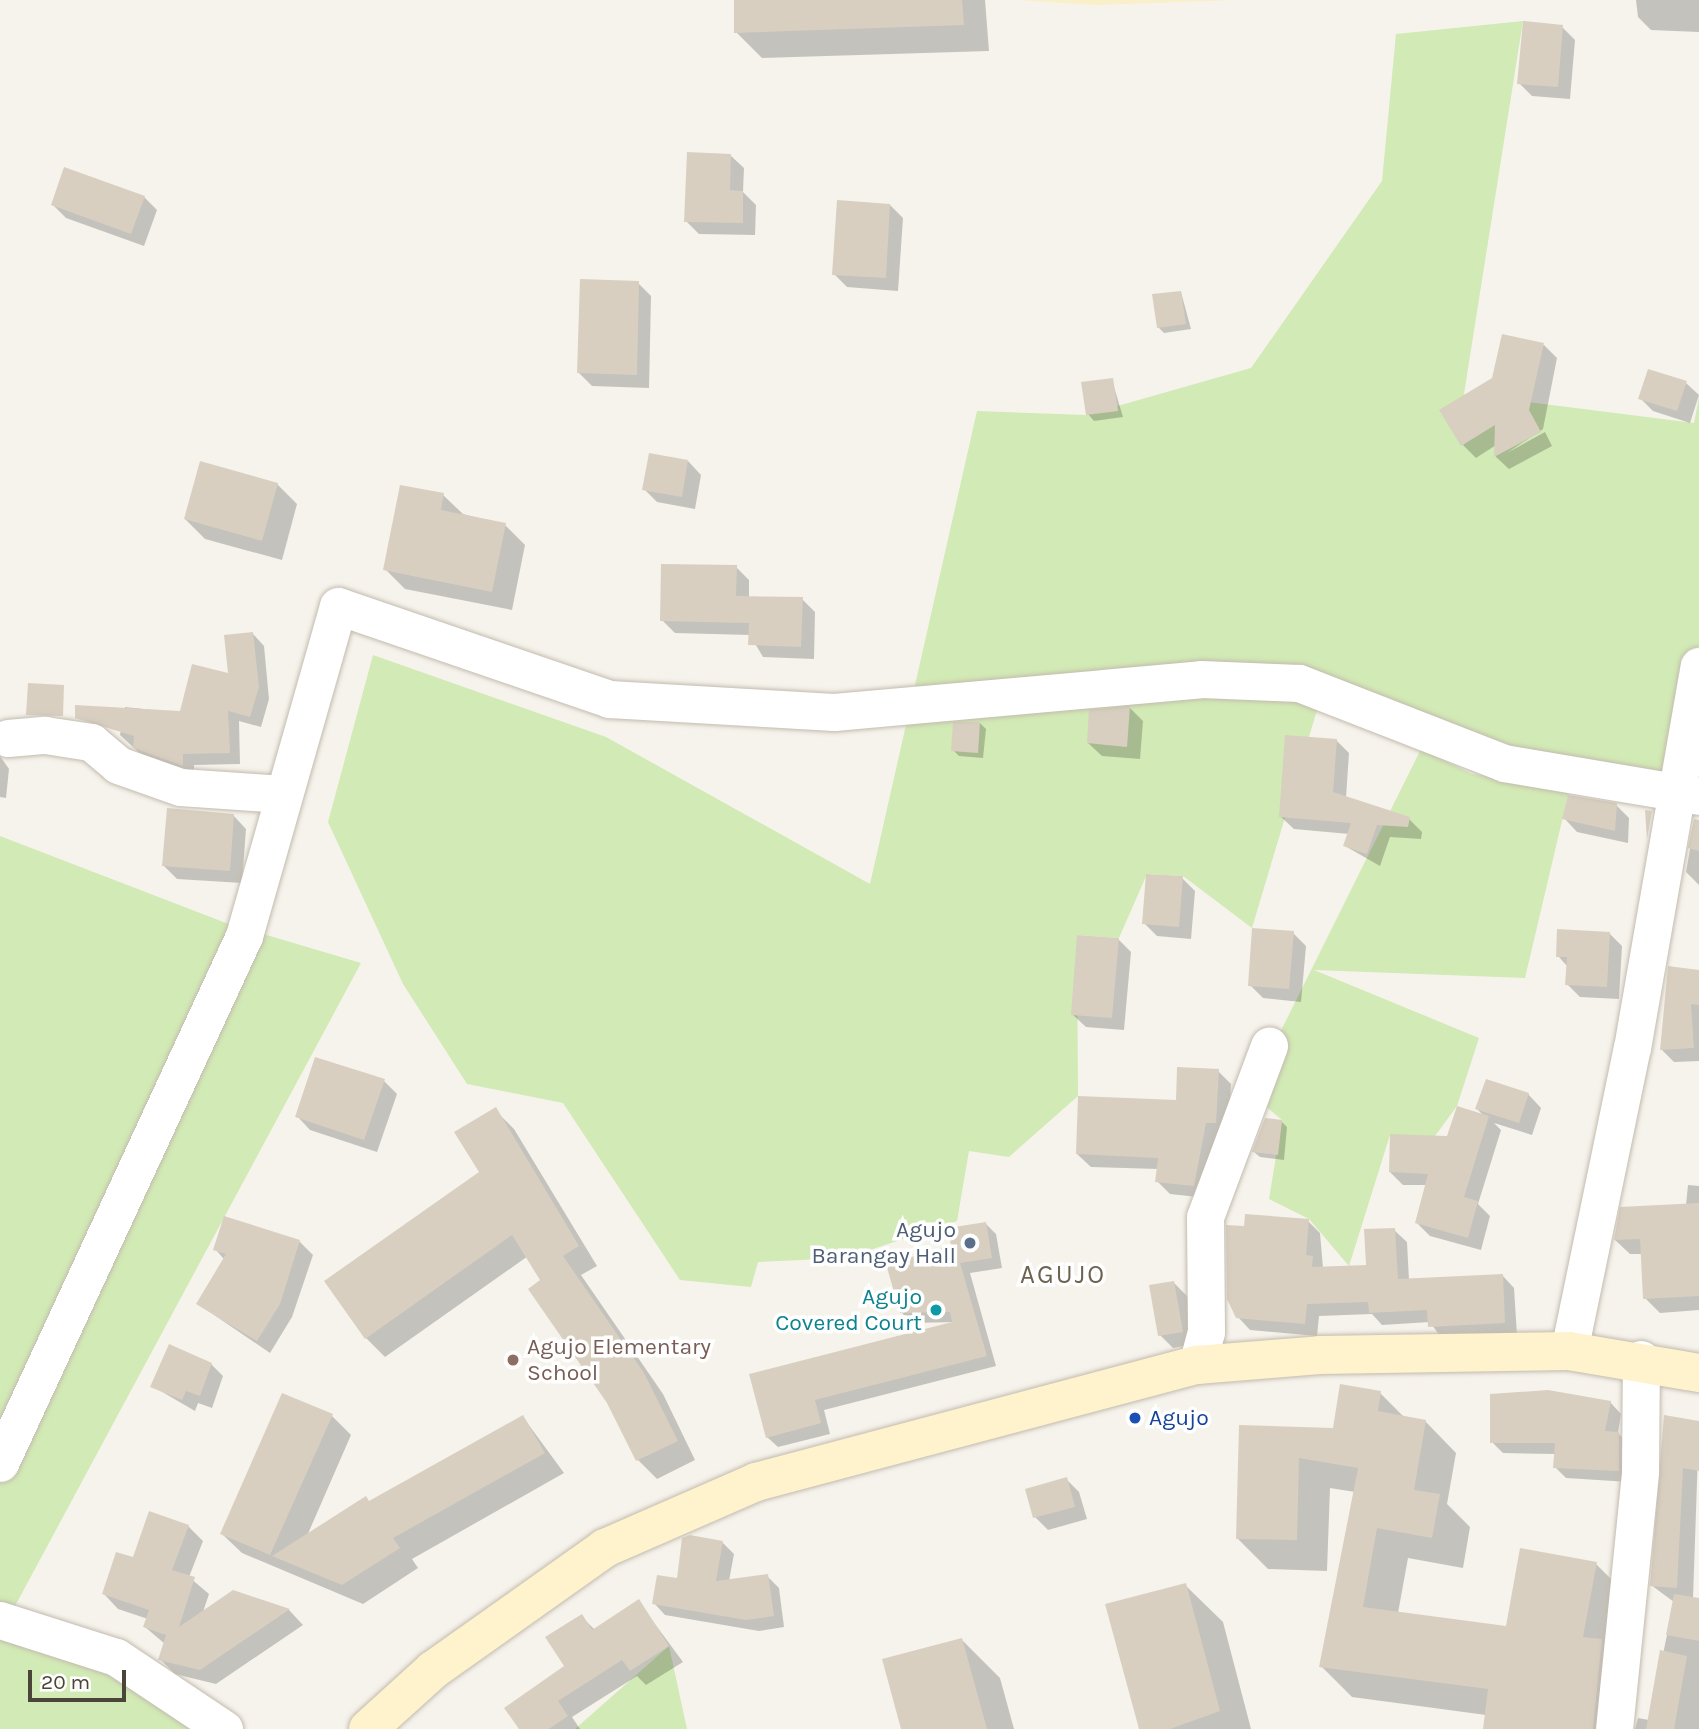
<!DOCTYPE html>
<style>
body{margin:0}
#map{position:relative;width:1699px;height:1729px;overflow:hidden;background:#f6f3ec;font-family:Karla,sans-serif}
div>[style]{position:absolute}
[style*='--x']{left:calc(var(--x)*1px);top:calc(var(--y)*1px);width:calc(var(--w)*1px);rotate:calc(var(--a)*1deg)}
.green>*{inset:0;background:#d2eab5}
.sand>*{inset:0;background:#f9efc9}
.shadow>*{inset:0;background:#0003}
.building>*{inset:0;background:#d8cfc1}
.roads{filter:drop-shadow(0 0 2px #c2bbae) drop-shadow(0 0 2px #c2bbae)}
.street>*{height:37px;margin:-18.5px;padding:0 18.5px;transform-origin:18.5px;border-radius:18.5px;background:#fff}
.secondary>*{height:38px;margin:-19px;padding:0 19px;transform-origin:19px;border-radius:19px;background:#fff3cd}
.dots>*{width:19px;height:19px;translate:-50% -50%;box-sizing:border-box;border:4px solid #fff;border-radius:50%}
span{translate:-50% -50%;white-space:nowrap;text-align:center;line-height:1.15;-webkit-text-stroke:7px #fff;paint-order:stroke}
.service-label{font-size:23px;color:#4e5e75}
.right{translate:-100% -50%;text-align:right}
.culture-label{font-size:23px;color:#0d838f}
.education-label{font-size:23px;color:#785e54}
.left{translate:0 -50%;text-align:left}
.transit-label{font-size:23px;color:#164399}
.quarter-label{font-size:26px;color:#6e6250;letter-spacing:2px}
.scale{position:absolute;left:28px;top:1670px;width:98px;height:32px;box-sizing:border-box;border:4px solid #4b4439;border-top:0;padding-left:9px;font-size:21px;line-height:24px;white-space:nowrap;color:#4b4439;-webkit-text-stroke:5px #fff;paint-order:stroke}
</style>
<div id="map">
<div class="green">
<div style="clip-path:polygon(1523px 21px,1464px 394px,1694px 423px,1699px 397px,1699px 797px,1320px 700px,1252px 928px,1183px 876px,1147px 874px,1119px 938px,1077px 935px,1078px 1096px,1009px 1157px,969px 1151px,957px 1221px,846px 1258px,758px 1262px,751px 1287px,680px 1280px,563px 1103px,467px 1084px,403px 984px,328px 822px,373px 655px,606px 737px,870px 884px,977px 411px,1086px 415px,1251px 368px,1382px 181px,1396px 34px)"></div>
<div style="clip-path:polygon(1421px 749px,1472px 774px,1570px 787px,1525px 978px,1314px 970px,1479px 1038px,1457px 1106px,1435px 1136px,1390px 1135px,1349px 1266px,1309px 1219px,1269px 1199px,1282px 1120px,1250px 1093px)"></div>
<div style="clip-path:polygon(0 836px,226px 923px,361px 963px,0 1634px)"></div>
<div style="clip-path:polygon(0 1636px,112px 1667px,200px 1729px,0 1729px)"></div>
<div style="clip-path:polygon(669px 1646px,687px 1729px,575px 1729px)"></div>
</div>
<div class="sand">
<div style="clip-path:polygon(1015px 0,1235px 0,1096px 5px)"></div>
</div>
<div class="shadow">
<div style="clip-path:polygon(736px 0,985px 0,989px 51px,762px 58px,736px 32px)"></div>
<div style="clip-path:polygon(1636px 0,1699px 0,1699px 32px,1651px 30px,1638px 17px)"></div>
<div style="clip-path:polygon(1562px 27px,1575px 40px,1570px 99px,1532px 96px,1519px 83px)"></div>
<div style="clip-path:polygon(730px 155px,744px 168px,743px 192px,756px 205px,755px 235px,699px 234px,686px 221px)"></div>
<div style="clip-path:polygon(144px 197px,157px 210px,144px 246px,66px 218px,53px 205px)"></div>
<div style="clip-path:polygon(890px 205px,903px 218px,898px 291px,847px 287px,834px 274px)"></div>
<div style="clip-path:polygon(638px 283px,651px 296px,649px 388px,592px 386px,579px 373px)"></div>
<div style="clip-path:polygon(1181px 292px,1191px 329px,1164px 333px,1158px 327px)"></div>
<div style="clip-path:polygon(1544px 345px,1557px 358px,1543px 429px,1507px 453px,1545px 432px,1552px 446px,1509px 469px,1496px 457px,1496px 445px,1476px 458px,1463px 445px,1493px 379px)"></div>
<div style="clip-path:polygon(1112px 380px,1123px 417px,1094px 421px,1088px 414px)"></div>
<div style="clip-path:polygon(1686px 383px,1699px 395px,1690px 423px,1653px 411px,1640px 398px)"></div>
<div style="clip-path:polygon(688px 461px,701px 475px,695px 509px,657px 502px,644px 489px)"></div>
<div style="clip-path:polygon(277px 484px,297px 504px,282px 560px,205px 539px,185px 519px)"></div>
<div style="clip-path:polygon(443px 495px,463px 514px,505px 525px,525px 545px,512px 610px,405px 589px,385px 569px)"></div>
<div style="clip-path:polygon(736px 567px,749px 580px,749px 598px,802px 599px,815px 612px,814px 659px,763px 657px,750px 635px,675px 633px,662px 620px)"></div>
<div style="clip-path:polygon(253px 634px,264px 646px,269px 699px,261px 727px,239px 721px,240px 764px,194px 765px,194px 776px,146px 759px,120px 735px,125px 707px,181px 713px,230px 676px)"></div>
<div style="clip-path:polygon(1130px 708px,1143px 721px,1140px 759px,1102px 756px,1088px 743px)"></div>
<div style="clip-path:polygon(980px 723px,986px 729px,983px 758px,959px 756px,953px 750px)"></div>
<div style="clip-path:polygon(1336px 740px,1349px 753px,1346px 798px,1409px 819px,1422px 832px,1421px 839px,1390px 837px,1380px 866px,1345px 846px,1349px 834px,1294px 829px,1280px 816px)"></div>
<div style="clip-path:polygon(0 756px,9px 769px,6px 798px,0 797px)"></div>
<div style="clip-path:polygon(1616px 805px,1629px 818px,1628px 843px,1577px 832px,1564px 818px)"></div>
<div style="clip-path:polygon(233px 815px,246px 829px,242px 883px,177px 879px,164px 866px)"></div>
<div style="clip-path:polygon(1695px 821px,1699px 821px,1699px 885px,1686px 872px)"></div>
<div style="clip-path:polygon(1182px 878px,1195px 891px,1191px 939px,1157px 936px,1144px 923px)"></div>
<div style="clip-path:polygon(1293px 933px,1306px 946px,1301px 1002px,1263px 998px,1250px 985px)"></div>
<div style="clip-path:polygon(1609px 933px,1622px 946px,1619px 999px,1580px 997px,1567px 984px,1568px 967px,1558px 956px)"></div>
<div style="clip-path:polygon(1118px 939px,1131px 952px,1124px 1030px,1086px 1027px,1072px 1014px)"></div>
<div style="clip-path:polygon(1699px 972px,1699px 1061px,1674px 1062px,1661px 1049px)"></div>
<div style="clip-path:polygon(1218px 1071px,1231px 1084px,1228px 1136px,1207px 1198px,1170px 1194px,1157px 1181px,1158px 1169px,1091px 1167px,1077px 1154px,1177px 1102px)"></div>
<div style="clip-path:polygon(384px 1081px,397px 1094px,377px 1152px,310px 1130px,297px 1116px)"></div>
<div style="clip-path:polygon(1528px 1094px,1541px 1108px,1532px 1135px,1494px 1123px,1501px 1130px,1478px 1204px,1490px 1216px,1481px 1250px,1430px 1236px,1417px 1223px,1427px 1185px,1403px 1185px,1390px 1172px,1484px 1116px,1477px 1109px)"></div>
<div style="clip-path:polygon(495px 1110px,514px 1129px,597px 1266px,581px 1275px,663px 1394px,695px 1460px,657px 1479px,638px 1460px,528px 1256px,385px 1357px,366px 1338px,481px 1172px)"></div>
<div style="clip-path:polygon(1281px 1121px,1287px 1127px,1284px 1160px,1260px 1157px,1254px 1152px)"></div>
<div style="clip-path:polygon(1688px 1185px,1699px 1186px,1699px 1310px,1660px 1313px,1645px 1298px,1643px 1254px,1630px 1254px,1615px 1240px,1686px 1205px)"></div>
<div style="clip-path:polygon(225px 1218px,300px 1242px,313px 1255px,292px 1317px,270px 1353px,198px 1304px,224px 1259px,215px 1249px)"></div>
<div style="clip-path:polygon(1308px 1221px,1320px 1233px,1323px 1268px,1368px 1266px,1394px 1230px,1407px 1242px,1409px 1280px,1502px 1275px,1514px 1288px,1517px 1335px,1442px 1339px,1430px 1322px,1382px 1325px,1372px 1314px,1319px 1316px,1317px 1336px,1250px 1330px,1238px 1317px,1246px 1227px)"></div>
<div style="clip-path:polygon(986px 1224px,996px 1234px,1002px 1268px,970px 1273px,996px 1366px,824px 1410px,830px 1434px,778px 1447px,767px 1437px,751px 1376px,955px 1322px,912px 1323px,901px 1312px,953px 1247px)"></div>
<div style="clip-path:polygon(1174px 1283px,1187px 1296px,1195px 1344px,1173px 1348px,1160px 1335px)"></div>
<div style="clip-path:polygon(211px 1364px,223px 1376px,212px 1408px,198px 1403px,195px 1411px,152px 1386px)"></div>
<div style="clip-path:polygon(1380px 1393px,1405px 1418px,1425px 1421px,1456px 1453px,1447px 1504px,1470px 1527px,1463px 1568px,1408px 1558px,1398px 1613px,1508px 1628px,1596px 1564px,1627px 1595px,1628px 1729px,1485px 1729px,1486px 1715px,1352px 1697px,1321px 1666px,1355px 1492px,1330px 1488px,1327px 1571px,1268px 1569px,1237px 1538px,1240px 1427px,1334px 1430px)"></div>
<div style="clip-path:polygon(1610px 1402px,1621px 1414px,1618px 1433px,1630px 1445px,1629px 1482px,1566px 1478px,1555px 1467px,1556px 1454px,1503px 1453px,1492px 1442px)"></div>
<div style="clip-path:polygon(332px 1416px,351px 1435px,307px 1536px,523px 1417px,564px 1473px,412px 1559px,418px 1568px,363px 1604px,242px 1553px,222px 1534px)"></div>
<div style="clip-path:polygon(1665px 1417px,1699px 1423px,1693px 1599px,1699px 1600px,1699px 1729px,1635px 1729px,1638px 1718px,1649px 1720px,1674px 1602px,1651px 1585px)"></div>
<div style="clip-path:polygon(1066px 1479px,1079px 1492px,1087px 1519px,1048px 1530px,1035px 1517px)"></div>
<div style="clip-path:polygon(188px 1526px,203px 1541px,189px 1577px,209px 1594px,203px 1612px,233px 1592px,289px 1610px,303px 1625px,216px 1684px,175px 1674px,160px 1659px,165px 1644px,145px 1627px,148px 1619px,118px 1609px,104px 1594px,134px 1559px)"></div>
<div style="clip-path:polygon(722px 1542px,734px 1554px,729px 1581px,767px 1576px,779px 1588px,784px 1627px,759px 1631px,665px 1615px,654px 1603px)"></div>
<div style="clip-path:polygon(1185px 1585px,1223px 1622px,1251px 1729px,1141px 1729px)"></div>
<div style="clip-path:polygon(638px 1601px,683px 1662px,646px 1685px,637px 1676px,572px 1717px,580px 1729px,521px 1729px,567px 1667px,581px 1616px,595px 1630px)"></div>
<div style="clip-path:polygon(962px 1640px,1000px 1678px,1014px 1729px,903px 1729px)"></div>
</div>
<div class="building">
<div style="clip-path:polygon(734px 0,962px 0,964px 25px,734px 33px)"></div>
<div style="clip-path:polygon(1523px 21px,1563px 25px,1558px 87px,1517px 84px)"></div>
<div style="clip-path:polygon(687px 152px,731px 154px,730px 190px,743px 191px,743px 223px,684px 222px)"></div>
<div style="clip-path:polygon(64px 167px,145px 196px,131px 234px,51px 205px)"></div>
<div style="clip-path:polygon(837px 200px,890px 204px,886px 278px,832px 275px)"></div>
<div style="clip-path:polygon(580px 279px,639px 281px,637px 375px,577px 373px)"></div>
<div style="clip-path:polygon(1181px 291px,1186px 324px,1157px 328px,1152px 294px)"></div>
<div style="clip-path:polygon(1502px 334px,1544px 343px,1529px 410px,1541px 432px,1494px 457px,1495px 425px,1461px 446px,1439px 410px,1492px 378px)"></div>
<div style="clip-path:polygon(1648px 369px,1687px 381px,1677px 411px,1638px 399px)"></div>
<div style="clip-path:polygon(1113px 378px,1118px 411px,1086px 415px,1081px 382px)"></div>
<div style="clip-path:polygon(649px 453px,688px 460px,682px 497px,642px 490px)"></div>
<div style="clip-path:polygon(200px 461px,278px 483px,262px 541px,184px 519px)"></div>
<div style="clip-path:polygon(400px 485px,444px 493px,441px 510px,506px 523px,492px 592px,383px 570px)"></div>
<div style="clip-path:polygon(661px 564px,737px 565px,736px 596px,803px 597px,801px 647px,748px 645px,749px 623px,660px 621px)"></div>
<div style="clip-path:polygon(253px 632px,259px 687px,250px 717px,228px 711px,230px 753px,183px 754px,183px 766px,133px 748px,134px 736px,75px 718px,75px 705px,180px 711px,192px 664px,228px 673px,224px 635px)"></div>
<div style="clip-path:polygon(28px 683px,64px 685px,63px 716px,26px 715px)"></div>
<div style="clip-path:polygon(1130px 706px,1127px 747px,1087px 743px,1089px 710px)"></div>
<div style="clip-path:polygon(953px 722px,980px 722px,978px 753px,951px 751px)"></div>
<div style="clip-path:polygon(1285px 735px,1337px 739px,1333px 792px,1410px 817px,1408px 827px,1377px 825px,1367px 854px,1343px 846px,1351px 823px,1279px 817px)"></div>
<div style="clip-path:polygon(1568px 795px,1617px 803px,1615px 831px,1562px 819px)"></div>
<div style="clip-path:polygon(167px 808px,234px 814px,230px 871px,162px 866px)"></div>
<div style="clip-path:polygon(1645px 810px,1652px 811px,1647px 839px)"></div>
<div style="clip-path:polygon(1694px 819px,1699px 820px,1699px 851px,1688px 848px)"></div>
<div style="clip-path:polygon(1146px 874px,1183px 876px,1179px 927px,1142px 924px)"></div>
<div style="clip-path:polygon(1252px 928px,1294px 931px,1289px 989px,1248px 986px)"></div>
<div style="clip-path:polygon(1557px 929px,1610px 932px,1607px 987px,1565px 985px,1567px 957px,1556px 957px)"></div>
<div style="clip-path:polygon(1077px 935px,1119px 938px,1112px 1018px,1071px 1015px)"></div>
<div style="clip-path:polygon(1668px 966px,1699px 970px,1699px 1005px,1691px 1004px,1694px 1048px,1660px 1050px)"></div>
<div style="clip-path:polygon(315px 1057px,385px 1079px,364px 1140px,295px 1117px)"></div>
<div style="clip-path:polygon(1177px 1067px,1219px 1069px,1216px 1123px,1206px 1123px,1194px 1186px,1155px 1182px,1158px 1158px,1076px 1154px,1078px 1096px,1176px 1100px)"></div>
<div style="clip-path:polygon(1486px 1079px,1529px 1093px,1519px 1123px,1475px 1109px)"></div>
<div style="clip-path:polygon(1457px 1106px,1489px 1116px,1464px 1197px,1478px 1201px,1468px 1238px,1415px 1223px,1428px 1174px,1389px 1172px,1390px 1134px,1447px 1136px)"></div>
<div style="clip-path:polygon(496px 1107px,579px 1246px,563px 1256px,644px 1373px,678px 1441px,636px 1461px,607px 1403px,528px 1289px,540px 1280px,512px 1235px,365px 1339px,324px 1281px,479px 1172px,454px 1132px)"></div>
<div style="clip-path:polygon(1265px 1118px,1282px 1120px,1278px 1155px,1252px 1152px)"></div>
<div style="clip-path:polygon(1699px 1203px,1699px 1296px,1643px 1299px,1640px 1239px,1614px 1240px,1620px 1207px)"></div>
<div style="clip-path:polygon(1245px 1214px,1309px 1219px,1306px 1255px,1313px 1256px,1312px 1267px,1366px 1265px,1364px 1229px,1395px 1228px,1398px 1279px,1503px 1274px,1505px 1323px,1428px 1327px,1427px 1310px,1369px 1313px,1368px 1302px,1307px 1304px,1305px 1324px,1236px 1318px,1227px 1299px,1226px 1225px,1244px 1226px)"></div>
<div style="clip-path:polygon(224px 1216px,300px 1240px,280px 1304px,257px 1341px,196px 1304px,226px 1254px,213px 1250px)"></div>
<div style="clip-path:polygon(986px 1222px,992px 1258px,960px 1263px,987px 1356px,815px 1400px,821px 1423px,766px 1438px,749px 1374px,952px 1322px,950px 1312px,900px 1313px,886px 1264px,951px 1246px,948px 1228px)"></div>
<div style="clip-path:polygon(1174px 1281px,1183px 1332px,1158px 1336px,1149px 1285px)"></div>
<div style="clip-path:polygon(169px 1344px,212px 1363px,200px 1396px,186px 1391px,182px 1400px,150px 1387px)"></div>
<div style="clip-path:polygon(1340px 1384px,1381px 1391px,1378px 1411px,1426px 1420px,1414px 1490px,1440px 1494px,1432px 1538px,1377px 1528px,1363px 1607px,1506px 1626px,1520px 1548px,1597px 1562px,1583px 1637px,1602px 1639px,1593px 1729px,1483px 1729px,1488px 1689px,1319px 1667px,1358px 1468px,1299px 1458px,1297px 1540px,1236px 1539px,1239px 1425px,1333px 1428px)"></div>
<div style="clip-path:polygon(1548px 1390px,1611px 1401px,1605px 1431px,1619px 1432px,1619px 1471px,1553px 1468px,1555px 1443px,1490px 1443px,1490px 1394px)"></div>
<div style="clip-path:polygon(282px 1393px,333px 1414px,270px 1555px,220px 1534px)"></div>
<div style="clip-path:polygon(523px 1415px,545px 1453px,393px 1538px,400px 1548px,342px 1585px,272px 1556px,366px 1496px,369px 1501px)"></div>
<div style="clip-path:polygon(1664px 1415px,1699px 1421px,1699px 1471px,1683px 1468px,1677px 1588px,1650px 1586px)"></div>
<div style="clip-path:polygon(1067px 1477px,1075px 1507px,1033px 1518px,1025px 1489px)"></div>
<div style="clip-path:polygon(149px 1511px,189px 1525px,172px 1570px,195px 1577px,179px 1627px,233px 1590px,290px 1609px,200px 1670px,158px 1660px,166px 1635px,143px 1627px,149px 1610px,102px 1594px,116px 1552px,133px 1557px)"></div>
<div style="clip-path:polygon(690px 1535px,723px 1541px,716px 1581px,768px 1574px,774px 1616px,746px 1620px,652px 1604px,657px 1575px,677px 1578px,682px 1538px)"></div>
<div style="clip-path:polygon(1186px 1583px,1220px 1711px,1170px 1729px,1139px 1729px,1105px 1604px)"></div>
<div style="clip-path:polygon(1674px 1594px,1699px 1598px,1699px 1641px,1666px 1635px)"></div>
<div style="clip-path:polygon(639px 1599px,669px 1646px,630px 1671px,622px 1660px,558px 1701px,568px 1716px,549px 1729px,519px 1729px,504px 1708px,564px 1666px,545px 1637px,582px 1614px,592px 1630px)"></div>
<div style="clip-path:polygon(962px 1638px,987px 1729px,901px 1729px,882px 1659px)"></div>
<div style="clip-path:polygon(1660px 1650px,1687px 1656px,1674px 1729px,1646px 1729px)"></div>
</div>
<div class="roads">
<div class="street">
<div style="--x:8;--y:738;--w:37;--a:-5"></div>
<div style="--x:45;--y:735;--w:47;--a:8.7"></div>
<div style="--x:91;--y:742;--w:35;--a:40"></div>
<div style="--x:118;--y:765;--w:66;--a:19.5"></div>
<div style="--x:180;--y:787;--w:103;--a:3.9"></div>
<div style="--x:1569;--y:1351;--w:309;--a:-78.3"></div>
<div style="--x:1632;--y:1048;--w:388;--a:-80.1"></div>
<div style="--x:1197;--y:1365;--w:34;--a:-75"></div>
<div style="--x:1206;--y:1332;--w:115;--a:-90.5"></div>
<div style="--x:1205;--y:1217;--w:183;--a:-69.5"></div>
<div style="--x:0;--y:1463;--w:581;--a:-65.16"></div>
<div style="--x:244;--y:936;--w:343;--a:-74.1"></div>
<div style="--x:338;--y:606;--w:287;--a:18.9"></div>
<div style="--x:609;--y:699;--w:225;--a:3.3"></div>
<div style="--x:834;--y:712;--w:368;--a:-5.1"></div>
<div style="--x:1201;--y:679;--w:98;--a:2.3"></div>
<div style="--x:1299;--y:683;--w:220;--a:21.3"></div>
<div style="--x:1504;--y:763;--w:198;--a:9.6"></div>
<div style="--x:0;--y:1620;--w:122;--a:17.7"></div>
<div style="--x:116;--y:1657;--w:130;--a:33.7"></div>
<div style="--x:1614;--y:1729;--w:259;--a:-84.2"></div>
<div style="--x:1640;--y:1471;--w:112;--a:-89.5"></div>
</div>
<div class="secondary">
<div style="--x:368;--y:1729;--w:88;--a:-42.2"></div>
<div style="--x:433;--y:1670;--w:211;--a:-35.3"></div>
<div style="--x:605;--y:1548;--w:165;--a:-23.6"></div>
<div style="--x:756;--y:1482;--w:456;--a:-14.9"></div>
<div style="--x:1197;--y:1365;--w:123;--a:-4.6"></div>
<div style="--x:1320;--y:1355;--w:249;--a:-0.9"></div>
<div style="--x:1569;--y:1351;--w:132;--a:9.6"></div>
</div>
</div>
<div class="dots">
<div style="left:970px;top:1243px;background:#5c6f8a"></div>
<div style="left:936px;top:1310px;background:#0f9aa8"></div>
<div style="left:513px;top:1360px;background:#8d6e63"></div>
<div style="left:1135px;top:1418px;background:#1a4fb4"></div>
</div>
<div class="service-label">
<span class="right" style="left:956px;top:1243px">Agujo<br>Barangay Hall</span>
</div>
<div class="culture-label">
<span class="right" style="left:922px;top:1310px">Agujo<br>Covered Court</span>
</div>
<div class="education-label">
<span class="left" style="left:527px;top:1360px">Agujo Elementary<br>School</span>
</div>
<div class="transit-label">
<span class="left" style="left:1149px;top:1418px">Agujo</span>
</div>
<div class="quarter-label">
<span style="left:1063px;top:1275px">AGUJO</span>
</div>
<div class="scale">20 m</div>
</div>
